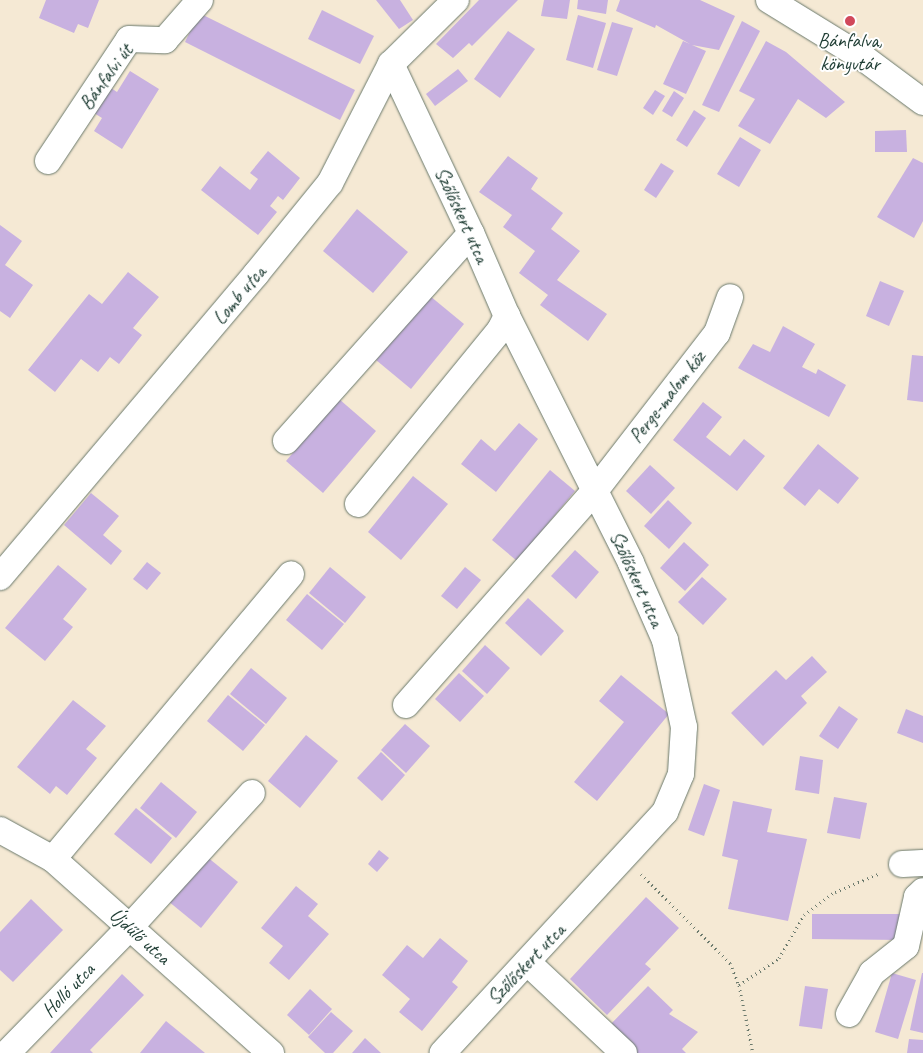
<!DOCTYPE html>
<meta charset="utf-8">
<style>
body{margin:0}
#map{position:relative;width:923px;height:1053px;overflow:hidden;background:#f5e9d4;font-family:Caveat,sans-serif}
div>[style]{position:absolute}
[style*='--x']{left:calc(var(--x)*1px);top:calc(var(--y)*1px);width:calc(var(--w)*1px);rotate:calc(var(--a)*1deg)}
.building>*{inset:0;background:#c8b1e0}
.path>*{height:3px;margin-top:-1.5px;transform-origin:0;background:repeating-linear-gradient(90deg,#6a796c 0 1px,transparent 0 5px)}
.roads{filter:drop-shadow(0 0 1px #6a796c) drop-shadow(0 0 1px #6a796c)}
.minor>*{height:26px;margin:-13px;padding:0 13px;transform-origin:13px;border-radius:13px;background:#fff}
.dots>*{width:14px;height:14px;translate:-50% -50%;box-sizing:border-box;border:2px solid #fff;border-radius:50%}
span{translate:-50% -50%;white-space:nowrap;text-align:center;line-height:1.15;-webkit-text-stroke:4px #fff;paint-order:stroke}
.poi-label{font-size:20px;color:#1f3d34}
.street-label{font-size:20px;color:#1f3d34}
</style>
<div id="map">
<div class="building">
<div style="clip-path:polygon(46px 0,99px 0,88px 28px,78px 24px,74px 33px,39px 18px)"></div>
<div style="clip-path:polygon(376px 0,400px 0,413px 20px,399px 29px)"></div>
<div style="clip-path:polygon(479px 0,518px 0,472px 46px,469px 43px,453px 58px,436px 44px)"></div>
<div style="clip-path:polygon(544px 0,570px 0,567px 19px,541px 16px)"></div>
<div style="clip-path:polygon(578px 0,608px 0,606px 14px,577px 9px)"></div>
<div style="clip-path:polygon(620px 0,700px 0,735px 16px,719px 50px,692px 45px,706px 51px,686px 94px,663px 84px,683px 41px,690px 44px,656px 25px,655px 28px,616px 11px)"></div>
<div style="clip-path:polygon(322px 10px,374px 36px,360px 64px,308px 39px)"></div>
<div style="clip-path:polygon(199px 13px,355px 90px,340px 120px,185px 42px)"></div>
<div style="clip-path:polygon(578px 15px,606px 23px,593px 68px,566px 60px)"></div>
<div style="clip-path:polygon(742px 21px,760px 31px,719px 112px,702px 105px)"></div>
<div style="clip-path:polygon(612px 22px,633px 28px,617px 76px,597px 70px)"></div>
<div style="clip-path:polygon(508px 31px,535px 49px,500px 98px,474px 79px)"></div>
<div style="clip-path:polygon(766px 41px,786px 52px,845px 102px,826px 118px,798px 99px,770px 144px,738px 126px,755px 99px,739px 91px)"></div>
<div style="clip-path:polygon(458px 69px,468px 81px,435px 106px,426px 94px)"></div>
<div style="clip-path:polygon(130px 71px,159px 89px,122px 149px,94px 131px,102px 118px,86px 108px,102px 82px,117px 92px)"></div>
<div style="clip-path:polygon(655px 90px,665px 96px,653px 115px,643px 108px)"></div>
<div style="clip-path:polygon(674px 91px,684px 98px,672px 117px,662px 111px)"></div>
<div style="clip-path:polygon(694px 110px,706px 118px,687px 147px,676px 140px)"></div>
<div style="clip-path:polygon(906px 130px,907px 152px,875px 152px,875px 131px)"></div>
<div style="clip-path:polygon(740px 137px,761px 150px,739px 187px,717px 174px)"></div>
<div style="clip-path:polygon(268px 151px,300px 178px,283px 200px,278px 196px,270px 206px,277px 212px,258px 235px,201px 190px,220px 166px,250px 190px,258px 179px,250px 173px)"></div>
<div style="clip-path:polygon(508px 156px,538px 178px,531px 189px,563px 213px,551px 229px,580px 251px,557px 280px,607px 314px,588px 341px,540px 305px,548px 295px,519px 273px,535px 251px,503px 227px,512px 215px,479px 192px)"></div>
<div style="clip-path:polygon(913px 158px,923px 163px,923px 221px,914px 238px,877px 217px)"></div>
<div style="clip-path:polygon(661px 163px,674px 171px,656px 198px,644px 190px)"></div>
<div style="clip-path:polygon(357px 209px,408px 252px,373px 293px,323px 251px)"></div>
<div style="clip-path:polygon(0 225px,22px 241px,5px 265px,33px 285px,10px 318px,0 311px)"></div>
<div style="clip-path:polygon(128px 272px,159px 297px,133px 328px,142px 335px,119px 364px,110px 357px,98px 372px,81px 359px,55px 392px,28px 370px,89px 294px,102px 304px)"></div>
<div style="clip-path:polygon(880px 281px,904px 291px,889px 326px,866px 316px)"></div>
<div style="clip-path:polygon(430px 296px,464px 324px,411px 389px,376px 360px)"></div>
<div style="clip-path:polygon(783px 326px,815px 344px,802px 367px,816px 374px,818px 369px,846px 385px,829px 417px,738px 368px,753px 344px,770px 352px)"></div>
<div style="clip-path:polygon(912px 355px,923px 356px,923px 402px,907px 400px)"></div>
<div style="clip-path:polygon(339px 399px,376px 431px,323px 493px,286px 461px)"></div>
<div style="clip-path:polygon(703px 402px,722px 417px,706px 437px,730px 456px,744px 439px,765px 456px,737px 491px,673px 440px)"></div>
<div style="clip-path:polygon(519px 423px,538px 439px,496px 492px,461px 464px,481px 439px,495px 451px)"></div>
<div style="clip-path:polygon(818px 444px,859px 478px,838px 504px,819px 489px,805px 506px,783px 488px)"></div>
<div style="clip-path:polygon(650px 465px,675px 488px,651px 514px,626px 491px)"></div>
<div style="clip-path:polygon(550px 470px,575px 491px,517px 561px,492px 540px)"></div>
<div style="clip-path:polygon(413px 476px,448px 504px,401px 560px,368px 532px)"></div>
<div style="clip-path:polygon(91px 493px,119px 516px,103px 535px,122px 551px,111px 565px,64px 525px)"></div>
<div style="clip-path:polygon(668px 500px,692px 523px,669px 549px,644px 526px)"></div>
<div style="clip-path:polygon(684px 542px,709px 565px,685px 591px,660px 568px)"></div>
<div style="clip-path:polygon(575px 550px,599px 572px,576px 599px,551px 576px)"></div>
<div style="clip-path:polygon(147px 562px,161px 573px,147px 590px,133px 579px)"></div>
<div style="clip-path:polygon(58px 565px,87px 589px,63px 619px,73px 627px,45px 661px,5px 628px)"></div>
<div style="clip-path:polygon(330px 567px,366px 597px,345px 623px,309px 593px)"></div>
<div style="clip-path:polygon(465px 567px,481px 580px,457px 609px,441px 596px)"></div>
<div style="clip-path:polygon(702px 577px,727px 599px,703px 625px,678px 602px)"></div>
<div style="clip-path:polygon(307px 594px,344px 624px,322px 650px,286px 620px)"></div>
<div style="clip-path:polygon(528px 598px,564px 631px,541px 656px,505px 623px)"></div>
<div style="clip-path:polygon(485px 645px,510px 668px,487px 694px,462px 671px)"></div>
<div style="clip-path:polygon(812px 656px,827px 672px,801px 696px,807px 703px,763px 746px,731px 713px,776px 670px,786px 680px)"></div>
<div style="clip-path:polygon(251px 668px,287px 698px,266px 724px,230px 694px)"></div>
<div style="clip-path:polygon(459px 673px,484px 696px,460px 722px,435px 699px)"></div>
<div style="clip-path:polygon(621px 675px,669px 714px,597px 801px,574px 782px,624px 722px,599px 701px)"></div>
<div style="clip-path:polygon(228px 695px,265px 725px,243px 751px,207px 721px)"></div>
<div style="clip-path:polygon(73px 700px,106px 726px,86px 749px,97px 758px,67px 795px,56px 786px,50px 794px,17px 767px)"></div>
<div style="clip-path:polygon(839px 706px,858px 719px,838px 749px,819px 736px)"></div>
<div style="clip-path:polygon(906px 709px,923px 716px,923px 743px,897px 733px)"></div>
<div style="clip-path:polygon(405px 724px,430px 746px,406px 773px,381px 750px)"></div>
<div style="clip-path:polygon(306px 735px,338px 761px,300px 808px,268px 781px)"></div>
<div style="clip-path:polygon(381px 752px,405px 775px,382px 801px,357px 778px)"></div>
<div style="clip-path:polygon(800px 756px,823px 760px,819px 794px,795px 790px)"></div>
<div style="clip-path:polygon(161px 782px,197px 812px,176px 838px,140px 808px)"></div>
<div style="clip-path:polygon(704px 784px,720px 790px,704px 836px,688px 830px)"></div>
<div style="clip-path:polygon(834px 797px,867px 803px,860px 839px,827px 833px)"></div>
<div style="clip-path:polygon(733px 801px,772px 809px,767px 832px,807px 839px,788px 921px,728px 909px,738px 860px,722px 856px)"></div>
<div style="clip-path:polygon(136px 808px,172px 838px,151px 864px,114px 834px)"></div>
<div style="clip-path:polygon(379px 850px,389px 858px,377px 872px,368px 864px)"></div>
<div style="clip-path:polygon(206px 856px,238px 882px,201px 928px,168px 901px)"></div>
<div style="clip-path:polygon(296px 886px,318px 904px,308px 916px,329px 934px,289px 980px,269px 963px,283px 946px,261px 928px)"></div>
<div style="clip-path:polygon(646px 897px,679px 928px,645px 964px,651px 969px,607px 1015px,570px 979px)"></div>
<div style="clip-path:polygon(31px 899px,63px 930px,13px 982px,0 970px,0 932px)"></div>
<div style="clip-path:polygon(812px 914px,901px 914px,902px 940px,812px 939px)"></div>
<div style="clip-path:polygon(440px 938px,468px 961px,452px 982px,458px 987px,422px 1031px,399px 1012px,410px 999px,382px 975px,407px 945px,423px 958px)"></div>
<div style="clip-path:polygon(892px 973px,916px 980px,898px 1039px,875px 1032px)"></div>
<div style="clip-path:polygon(922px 973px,923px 973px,923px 1033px,910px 1030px)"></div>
<div style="clip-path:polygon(122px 974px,144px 995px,90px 1050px,93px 1053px,50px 1053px)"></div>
<div style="clip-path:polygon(648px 986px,673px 1010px,669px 1014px,698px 1032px,682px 1049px,686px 1053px,632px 1053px,607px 1028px)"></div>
<div style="clip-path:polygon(805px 986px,828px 989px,822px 1029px,799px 1026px)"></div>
<div style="clip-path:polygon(310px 989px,332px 1009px,309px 1035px,287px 1015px)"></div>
<div style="clip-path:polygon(331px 1012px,353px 1031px,333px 1053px,325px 1053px,308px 1037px)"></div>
<div style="clip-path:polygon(166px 1021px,205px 1053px,140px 1053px)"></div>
<div style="clip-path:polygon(365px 1038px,381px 1053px,352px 1053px)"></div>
<div style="clip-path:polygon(909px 1039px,923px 1040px,923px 1053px,907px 1053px)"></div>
</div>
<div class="path">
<div style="--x:641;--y:874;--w:126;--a:45"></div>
<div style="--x:730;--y:963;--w:24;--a:68"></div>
<div style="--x:739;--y:985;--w:69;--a:78.4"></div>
<div style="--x:739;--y:985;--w:48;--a:-34"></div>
<div style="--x:779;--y:958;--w:50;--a:-59.8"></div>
<div style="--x:804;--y:915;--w:39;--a:-37"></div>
<div style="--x:835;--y:892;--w:47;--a:-22.7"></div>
</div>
<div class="roads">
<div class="minor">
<div style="--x:769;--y:0;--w:113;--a:31.6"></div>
<div style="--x:865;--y:59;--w:72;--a:36.6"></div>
<div style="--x:391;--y:64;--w:187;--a:64.7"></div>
<div style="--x:471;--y:233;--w:90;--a:66.6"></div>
<div style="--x:507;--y:316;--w:276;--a:63.3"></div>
<div style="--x:631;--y:563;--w:84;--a:66.2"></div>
<div style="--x:665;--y:640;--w:89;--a:77.7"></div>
<div style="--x:684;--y:727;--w:47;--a:93.7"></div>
<div style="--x:681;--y:774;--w:41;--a:112.8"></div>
<div style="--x:665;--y:812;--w:328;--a:132.7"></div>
<div style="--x:48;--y:161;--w:146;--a:-56.4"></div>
<div style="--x:129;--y:39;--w:36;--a:2"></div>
<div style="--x:165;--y:40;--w:53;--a:-48.8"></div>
<div style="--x:286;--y:441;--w:278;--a:-48.3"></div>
<div style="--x:358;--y:504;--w:225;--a:-50.8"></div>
<div style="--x:500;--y:330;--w:16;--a:-63"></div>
<div style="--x:0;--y:577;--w:397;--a:-49.8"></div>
<div style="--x:256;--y:274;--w:117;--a:-50.9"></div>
<div style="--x:330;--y:183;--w:134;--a:-62.9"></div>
<div style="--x:391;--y:64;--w:91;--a:-44.6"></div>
<div style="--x:406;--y:705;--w:284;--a:-48.6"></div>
<div style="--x:594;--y:492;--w:201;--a:-52.3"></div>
<div style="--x:717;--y:333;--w:38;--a:-70"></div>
<div style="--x:0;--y:830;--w:60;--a:28.7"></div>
<div style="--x:53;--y:859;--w:292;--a:41.7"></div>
<div style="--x:53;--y:859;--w:371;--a:-50.1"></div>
<div style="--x:902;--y:864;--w:21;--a:-3"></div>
<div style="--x:527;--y:962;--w:133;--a:43.2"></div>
<div style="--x:849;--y:1014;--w:47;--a:-60.7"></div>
<div style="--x:872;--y:973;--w:43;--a:-38.5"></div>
<div style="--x:906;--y:946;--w:50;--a:-77.3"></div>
<div style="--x:917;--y:897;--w:8;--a:-45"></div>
<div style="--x:7;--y:1053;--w:176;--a:-45.7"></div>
<div style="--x:130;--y:927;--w:181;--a:-47.7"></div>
</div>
</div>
<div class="dots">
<div style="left:850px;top:21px;background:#d1495b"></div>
</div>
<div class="poi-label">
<span style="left:850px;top:52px">Bánfalva,<br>könyvtár</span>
</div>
<div class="street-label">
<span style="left:106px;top:77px;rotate:-54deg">Bánfalvi út</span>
<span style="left:462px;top:215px;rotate:65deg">Szőlőskert utca</span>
<span style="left:239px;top:295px;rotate:-50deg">Lomb utca</span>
<span style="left:667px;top:397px;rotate:-52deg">Perge-malom köz</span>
<span style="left:637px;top:579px;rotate:65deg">Szőlőskert utca</span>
<span style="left:140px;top:936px;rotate:42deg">Újdűlő utca</span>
<span style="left:526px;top:964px;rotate:-47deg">Szőlőskert utca</span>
<span style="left:68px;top:990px;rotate:-46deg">Holló utca</span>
</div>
</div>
